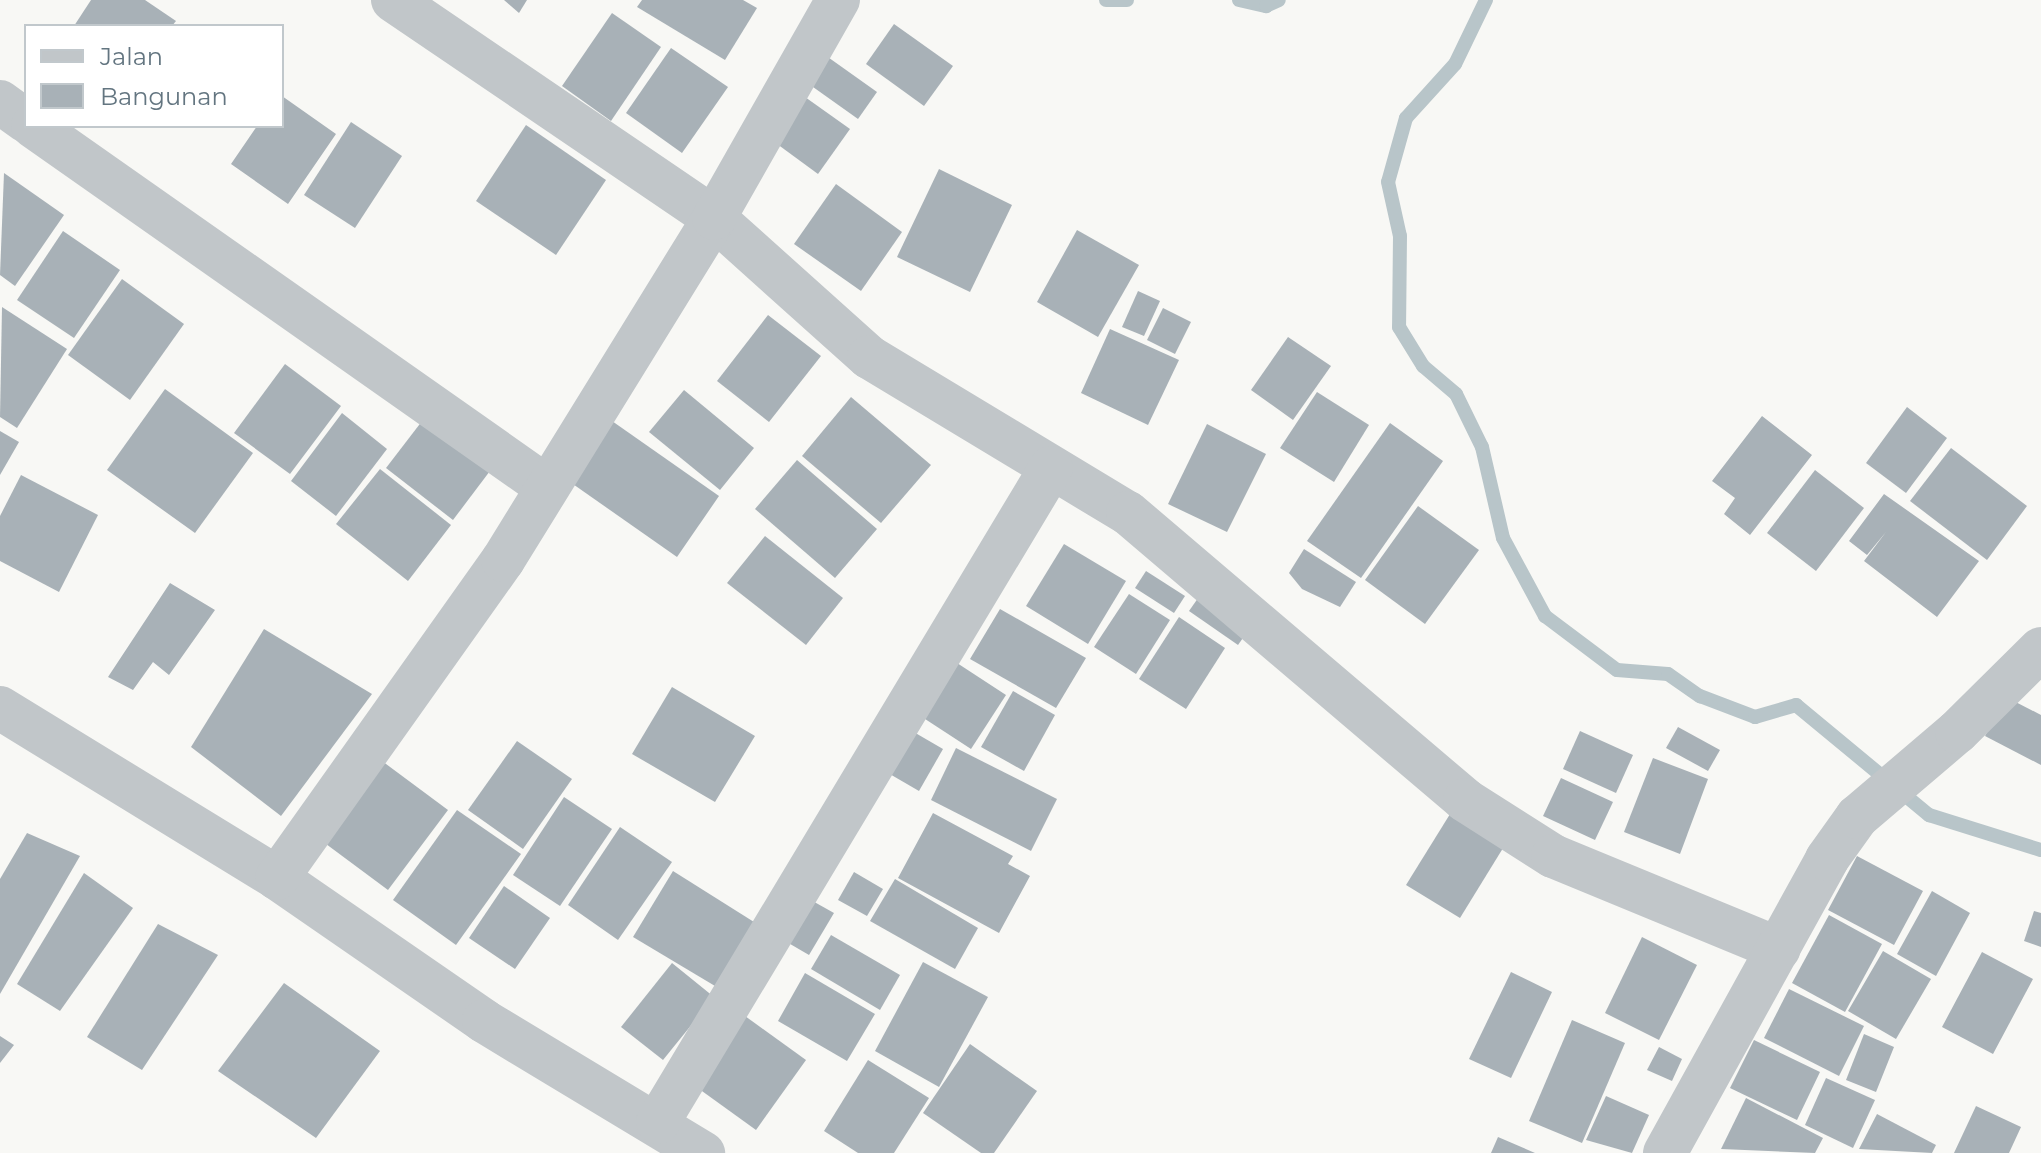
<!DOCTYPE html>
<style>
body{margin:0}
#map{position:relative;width:2041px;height:1153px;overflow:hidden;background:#f8f8f5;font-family:Montserrat,sans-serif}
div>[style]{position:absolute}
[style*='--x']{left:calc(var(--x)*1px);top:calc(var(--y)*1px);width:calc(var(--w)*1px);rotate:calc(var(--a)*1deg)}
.stream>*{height:14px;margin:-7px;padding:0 7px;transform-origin:7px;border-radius:7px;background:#b8c5c9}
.building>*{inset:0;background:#a8b1b7}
.street>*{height:44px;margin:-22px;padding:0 22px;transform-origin:22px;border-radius:22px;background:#c1c6c9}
span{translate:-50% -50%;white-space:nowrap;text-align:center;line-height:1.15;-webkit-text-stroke:8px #fff;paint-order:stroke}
.legend{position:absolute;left:24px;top:24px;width:260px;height:104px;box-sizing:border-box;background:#fff;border:2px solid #c1c8cc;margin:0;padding:10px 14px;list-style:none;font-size:24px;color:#637580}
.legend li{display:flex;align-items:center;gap:16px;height:40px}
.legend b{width:40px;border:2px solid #c1c8cc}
</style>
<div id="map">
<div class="stream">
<div style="--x:1106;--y:0;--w:21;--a:0"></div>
<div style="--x:1239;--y:0;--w:28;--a:13"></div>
<div style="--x:1266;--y:6;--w:14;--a:-25"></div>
<div style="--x:1486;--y:0;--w:71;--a:115.8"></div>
<div style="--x:1455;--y:64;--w:73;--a:132.2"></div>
<div style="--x:1406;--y:118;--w:66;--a:105.7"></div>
<div style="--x:1388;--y:182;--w:55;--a:77.5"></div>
<div style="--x:1400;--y:236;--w:91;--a:90.6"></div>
<div style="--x:1399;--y:327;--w:46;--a:58.4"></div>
<div style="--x:1423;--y:366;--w:43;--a:40.3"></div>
<div style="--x:1456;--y:394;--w:59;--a:63.9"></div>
<div style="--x:1482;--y:447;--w:93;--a:77"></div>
<div style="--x:1503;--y:538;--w:89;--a:61.7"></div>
<div style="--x:1545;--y:616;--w:90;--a:36.9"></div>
<div style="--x:1617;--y:670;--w:51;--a:4.5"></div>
<div style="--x:1668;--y:674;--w:39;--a:35"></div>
<div style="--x:1700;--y:696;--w:59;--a:20.9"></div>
<div style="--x:1755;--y:717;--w:43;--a:-16.3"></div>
<div style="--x:1796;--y:705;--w:173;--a:39.6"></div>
<div style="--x:1929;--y:815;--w:117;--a:17.4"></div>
</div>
<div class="building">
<div style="clip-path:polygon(91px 0,145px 0,176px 21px,172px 26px,74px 26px)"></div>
<div style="clip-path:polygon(504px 0,527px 0,519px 13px)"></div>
<div style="clip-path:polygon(642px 0,743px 0,757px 8px,725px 60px,637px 7px)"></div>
<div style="clip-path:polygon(612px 13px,661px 47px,611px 121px,562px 86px)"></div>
<div style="clip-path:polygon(894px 24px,953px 66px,924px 106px,866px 64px)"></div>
<div style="clip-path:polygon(671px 48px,728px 87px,682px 153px,626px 113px)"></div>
<div style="clip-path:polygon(825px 55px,877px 92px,858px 119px,806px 82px)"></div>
<div style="clip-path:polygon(282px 96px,336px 134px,288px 204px,231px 164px,257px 126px,282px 126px)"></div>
<div style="clip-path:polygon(805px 97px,850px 129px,818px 174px,773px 141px)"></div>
<div style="clip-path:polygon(351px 122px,402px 156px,355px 228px,304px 195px)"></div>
<div style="clip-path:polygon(526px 125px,606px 180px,556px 255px,476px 201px)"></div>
<div style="clip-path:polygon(939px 169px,1012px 205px,970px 292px,897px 257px)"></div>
<div style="clip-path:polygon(4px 173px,64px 215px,15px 286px,0 275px)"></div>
<div style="clip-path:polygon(836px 184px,902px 232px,861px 291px,794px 244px)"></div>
<div style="clip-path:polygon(1077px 230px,1139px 265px,1098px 337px,1037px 302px)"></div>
<div style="clip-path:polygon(63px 231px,120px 270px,74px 338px,17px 300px)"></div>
<div style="clip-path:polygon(122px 279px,184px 324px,130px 400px,68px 355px)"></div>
<div style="clip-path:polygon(1138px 291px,1160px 301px,1144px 336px,1122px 327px)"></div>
<div style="clip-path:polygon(2px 307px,67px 349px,17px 428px,0 417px)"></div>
<div style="clip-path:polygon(1163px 308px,1191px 322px,1175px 354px,1147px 340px)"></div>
<div style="clip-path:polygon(768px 315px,821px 356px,769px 422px,717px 381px)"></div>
<div style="clip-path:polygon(1110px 329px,1179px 360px,1148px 425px,1081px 393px)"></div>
<div style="clip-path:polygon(1288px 337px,1331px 366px,1293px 420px,1251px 390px)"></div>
<div style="clip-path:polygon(285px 364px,341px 406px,290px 474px,234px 433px)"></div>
<div style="clip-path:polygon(165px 389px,253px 453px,195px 533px,107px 470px)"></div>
<div style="clip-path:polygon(684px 390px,754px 448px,720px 490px,649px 432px)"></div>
<div style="clip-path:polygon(1317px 392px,1369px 425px,1334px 482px,1280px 448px)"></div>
<div style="clip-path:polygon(851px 397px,931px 465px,881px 523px,802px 456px)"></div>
<div style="clip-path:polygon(1907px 407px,1947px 438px,1906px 493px,1866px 463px)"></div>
<div style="clip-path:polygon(429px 412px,496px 463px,453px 520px,386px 468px)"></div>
<div style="clip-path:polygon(342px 413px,387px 449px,336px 516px,291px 481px)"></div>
<div style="clip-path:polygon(1762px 416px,1812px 455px,1750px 535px,1724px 514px,1735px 498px,1712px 481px)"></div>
<div style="clip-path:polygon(612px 421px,719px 496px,677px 557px,570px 482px)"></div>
<div style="clip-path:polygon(1390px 423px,1443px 461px,1361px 578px,1307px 541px)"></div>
<div style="clip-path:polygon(1207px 424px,1266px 454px,1227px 532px,1168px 504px)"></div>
<div style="clip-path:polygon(0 431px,19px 442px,0 475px)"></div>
<div style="clip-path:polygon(1951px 448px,2027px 506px,1987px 560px,1910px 501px)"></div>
<div style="clip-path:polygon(797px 460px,877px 529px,835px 578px,755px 509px)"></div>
<div style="clip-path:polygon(380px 469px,451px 525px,408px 581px,336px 524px)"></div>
<div style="clip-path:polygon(1815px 470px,1864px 508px,1816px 571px,1767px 533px)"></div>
<div style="clip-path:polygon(21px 475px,98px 515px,59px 592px,0 561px,0 516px)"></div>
<div style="clip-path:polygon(1884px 494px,1979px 561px,1937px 617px,1864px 561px,1886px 532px,1867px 555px,1849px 541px)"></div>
<div style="clip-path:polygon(1418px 506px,1479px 550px,1425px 624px,1365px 580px)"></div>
<div style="clip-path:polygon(765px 536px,843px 598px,806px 645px,727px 583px)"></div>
<div style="clip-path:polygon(1064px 544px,1126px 581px,1088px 644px,1026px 606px)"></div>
<div style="clip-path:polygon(1304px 549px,1356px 582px,1340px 607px,1302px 589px,1289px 573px)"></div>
<div style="clip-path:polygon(1146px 571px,1185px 596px,1174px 613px,1135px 588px)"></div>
<div style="clip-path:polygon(170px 583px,215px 610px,169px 675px,153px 662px,133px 690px,108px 677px)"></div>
<div style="clip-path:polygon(1203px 591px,1252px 625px,1238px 645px,1189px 611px)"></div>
<div style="clip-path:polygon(1129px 594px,1170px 620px,1136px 674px,1094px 647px)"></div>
<div style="clip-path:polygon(1000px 609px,1086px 658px,1056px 708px,970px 659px)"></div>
<div style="clip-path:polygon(1179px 617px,1225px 648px,1186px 709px,1139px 679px)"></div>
<div style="clip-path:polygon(264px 629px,372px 694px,281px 816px,191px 747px)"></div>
<div style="clip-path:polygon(957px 663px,1006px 695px,971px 749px,922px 717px)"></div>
<div style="clip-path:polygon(672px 687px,755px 736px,715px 802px,632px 754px)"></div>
<div style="clip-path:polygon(1013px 691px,1055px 715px,1024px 771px,981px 747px)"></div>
<div style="clip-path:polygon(2006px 697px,2041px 715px,2041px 765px,1985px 736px)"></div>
<div style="clip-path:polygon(1678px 727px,1720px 750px,1708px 771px,1666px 748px)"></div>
<div style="clip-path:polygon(912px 731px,943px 749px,919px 791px,888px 773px)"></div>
<div style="clip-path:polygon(1580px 731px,1633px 755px,1616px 793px,1563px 769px)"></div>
<div style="clip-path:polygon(517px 741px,572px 779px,523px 849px,468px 810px)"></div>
<div style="clip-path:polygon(956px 748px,1057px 799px,1031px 851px,931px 800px)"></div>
<div style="clip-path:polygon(1653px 758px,1708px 779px,1680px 854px,1624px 832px)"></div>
<div style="clip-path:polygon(382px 761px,448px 810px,388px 890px,322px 841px)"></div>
<div style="clip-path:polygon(1561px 778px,1613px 802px,1595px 840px,1543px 816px)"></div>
<div style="clip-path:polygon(564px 797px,612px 829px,560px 906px,513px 875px)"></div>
<div style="clip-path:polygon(1455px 806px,1508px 840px,1460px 918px,1406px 885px)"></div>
<div style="clip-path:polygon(457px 810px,521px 854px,456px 945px,393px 900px)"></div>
<div style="clip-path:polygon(933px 813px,1013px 856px,1008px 864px,1030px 876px,999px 933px,898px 878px)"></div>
<div style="clip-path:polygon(620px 827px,672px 862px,618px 940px,568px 905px)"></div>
<div style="clip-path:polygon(27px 833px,80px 856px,0 994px,0 879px)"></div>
<div style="clip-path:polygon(1857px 856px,1923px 891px,1894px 945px,1828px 910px)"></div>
<div style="clip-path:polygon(673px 871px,754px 922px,715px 986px,633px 937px)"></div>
<div style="clip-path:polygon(854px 872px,883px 889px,867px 916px,838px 900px)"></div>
<div style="clip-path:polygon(84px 873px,133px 908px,60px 1011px,17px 984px)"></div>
<div style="clip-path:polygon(895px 879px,978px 928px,955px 969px,870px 921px)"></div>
<div style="clip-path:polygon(504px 886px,550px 918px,515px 969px,469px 938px)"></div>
<div style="clip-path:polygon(1932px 891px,1970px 913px,1936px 976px,1897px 954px)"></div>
<div style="clip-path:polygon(809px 899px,834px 913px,809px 955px,785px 941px)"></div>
<div style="clip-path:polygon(2034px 911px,2041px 913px,2041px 947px,2024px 941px)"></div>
<div style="clip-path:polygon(1829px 915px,1882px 944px,1845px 1012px,1792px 983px)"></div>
<div style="clip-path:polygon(158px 924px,218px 955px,142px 1070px,87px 1037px)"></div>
<div style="clip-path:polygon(831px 935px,900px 975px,880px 1010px,811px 969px)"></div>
<div style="clip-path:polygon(1642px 937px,1697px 965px,1659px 1040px,1605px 1013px)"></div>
<div style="clip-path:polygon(1883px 951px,1931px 979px,1896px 1039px,1848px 1011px)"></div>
<div style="clip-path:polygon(1982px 952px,2033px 979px,1993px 1054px,1942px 1027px)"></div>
<div style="clip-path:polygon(923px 962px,988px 997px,939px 1087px,875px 1051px)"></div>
<div style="clip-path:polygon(672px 963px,714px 997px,663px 1060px,621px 1027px)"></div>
<div style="clip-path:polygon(1511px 972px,1552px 992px,1511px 1078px,1469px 1059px)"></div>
<div style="clip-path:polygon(805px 973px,875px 1014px,847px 1061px,778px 1021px)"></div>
<div style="clip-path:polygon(284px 983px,380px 1051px,316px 1138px,218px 1071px)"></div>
<div style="clip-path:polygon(1789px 989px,1864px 1026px,1839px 1076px,1764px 1038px)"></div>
<div style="clip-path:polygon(745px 1016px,806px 1060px,756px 1130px,695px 1086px)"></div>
<div style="clip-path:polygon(1572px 1020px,1625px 1043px,1582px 1143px,1529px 1121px)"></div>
<div style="clip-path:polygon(1864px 1034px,1894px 1047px,1876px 1092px,1846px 1080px)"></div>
<div style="clip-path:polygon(0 1036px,14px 1045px,0 1063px)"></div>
<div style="clip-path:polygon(1754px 1040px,1820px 1072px,1797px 1120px,1730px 1088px)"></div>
<div style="clip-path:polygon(970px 1044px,1037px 1091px,994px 1153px,981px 1153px,923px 1113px)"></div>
<div style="clip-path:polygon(1659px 1047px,1682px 1059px,1672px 1081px,1647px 1070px)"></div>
<div style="clip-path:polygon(868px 1060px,929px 1098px,894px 1153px,858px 1153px,824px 1131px)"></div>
<div style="clip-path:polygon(1826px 1078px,1875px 1100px,1853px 1148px,1805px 1125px)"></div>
<div style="clip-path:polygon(1606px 1096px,1649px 1115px,1632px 1153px,1586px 1140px)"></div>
<div style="clip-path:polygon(1746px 1098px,1823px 1138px,1815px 1153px,1721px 1149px)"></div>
<div style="clip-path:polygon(1976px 1106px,2021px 1127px,2009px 1153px,1954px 1153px)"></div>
<div style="clip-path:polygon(1877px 1114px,1936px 1145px,1932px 1153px,1859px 1149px)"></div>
<div style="clip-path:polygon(1498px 1137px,1535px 1153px,1491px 1153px)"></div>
</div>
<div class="street">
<div style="--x:393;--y:0;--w:388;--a:34.2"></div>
<div style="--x:714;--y:218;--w:208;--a:41.9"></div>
<div style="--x:869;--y:357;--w:302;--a:31.1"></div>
<div style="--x:1128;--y:513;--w:443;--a:40.4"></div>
<div style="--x:1465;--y:800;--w:104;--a:32.5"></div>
<div style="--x:1553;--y:856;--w:244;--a:22.4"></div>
<div style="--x:0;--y:102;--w:32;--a:36"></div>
<div style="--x:33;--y:126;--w:628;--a:35.08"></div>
<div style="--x:0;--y:708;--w:325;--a:31.5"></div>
<div style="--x:277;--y:878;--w:252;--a:34.6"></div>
<div style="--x:484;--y:1021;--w:256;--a:31.1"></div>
<div style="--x:277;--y:878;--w:390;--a:-54.6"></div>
<div style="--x:503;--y:560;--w:402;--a:-58.3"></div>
<div style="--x:714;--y:218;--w:251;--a:-60.4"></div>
<div style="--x:658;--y:1122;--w:763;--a:-59"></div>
<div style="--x:1665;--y:1153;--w:336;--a:-61.1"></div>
<div style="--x:1827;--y:859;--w:52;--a:-54.5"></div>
<div style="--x:1857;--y:817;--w:131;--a:-40.4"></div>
<div style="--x:1957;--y:732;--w:118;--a:-44.7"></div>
</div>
<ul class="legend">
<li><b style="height:10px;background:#c1c6c9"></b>Jalan</li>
<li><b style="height:22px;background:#a8b1b7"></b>Bangunan</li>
</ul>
</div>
